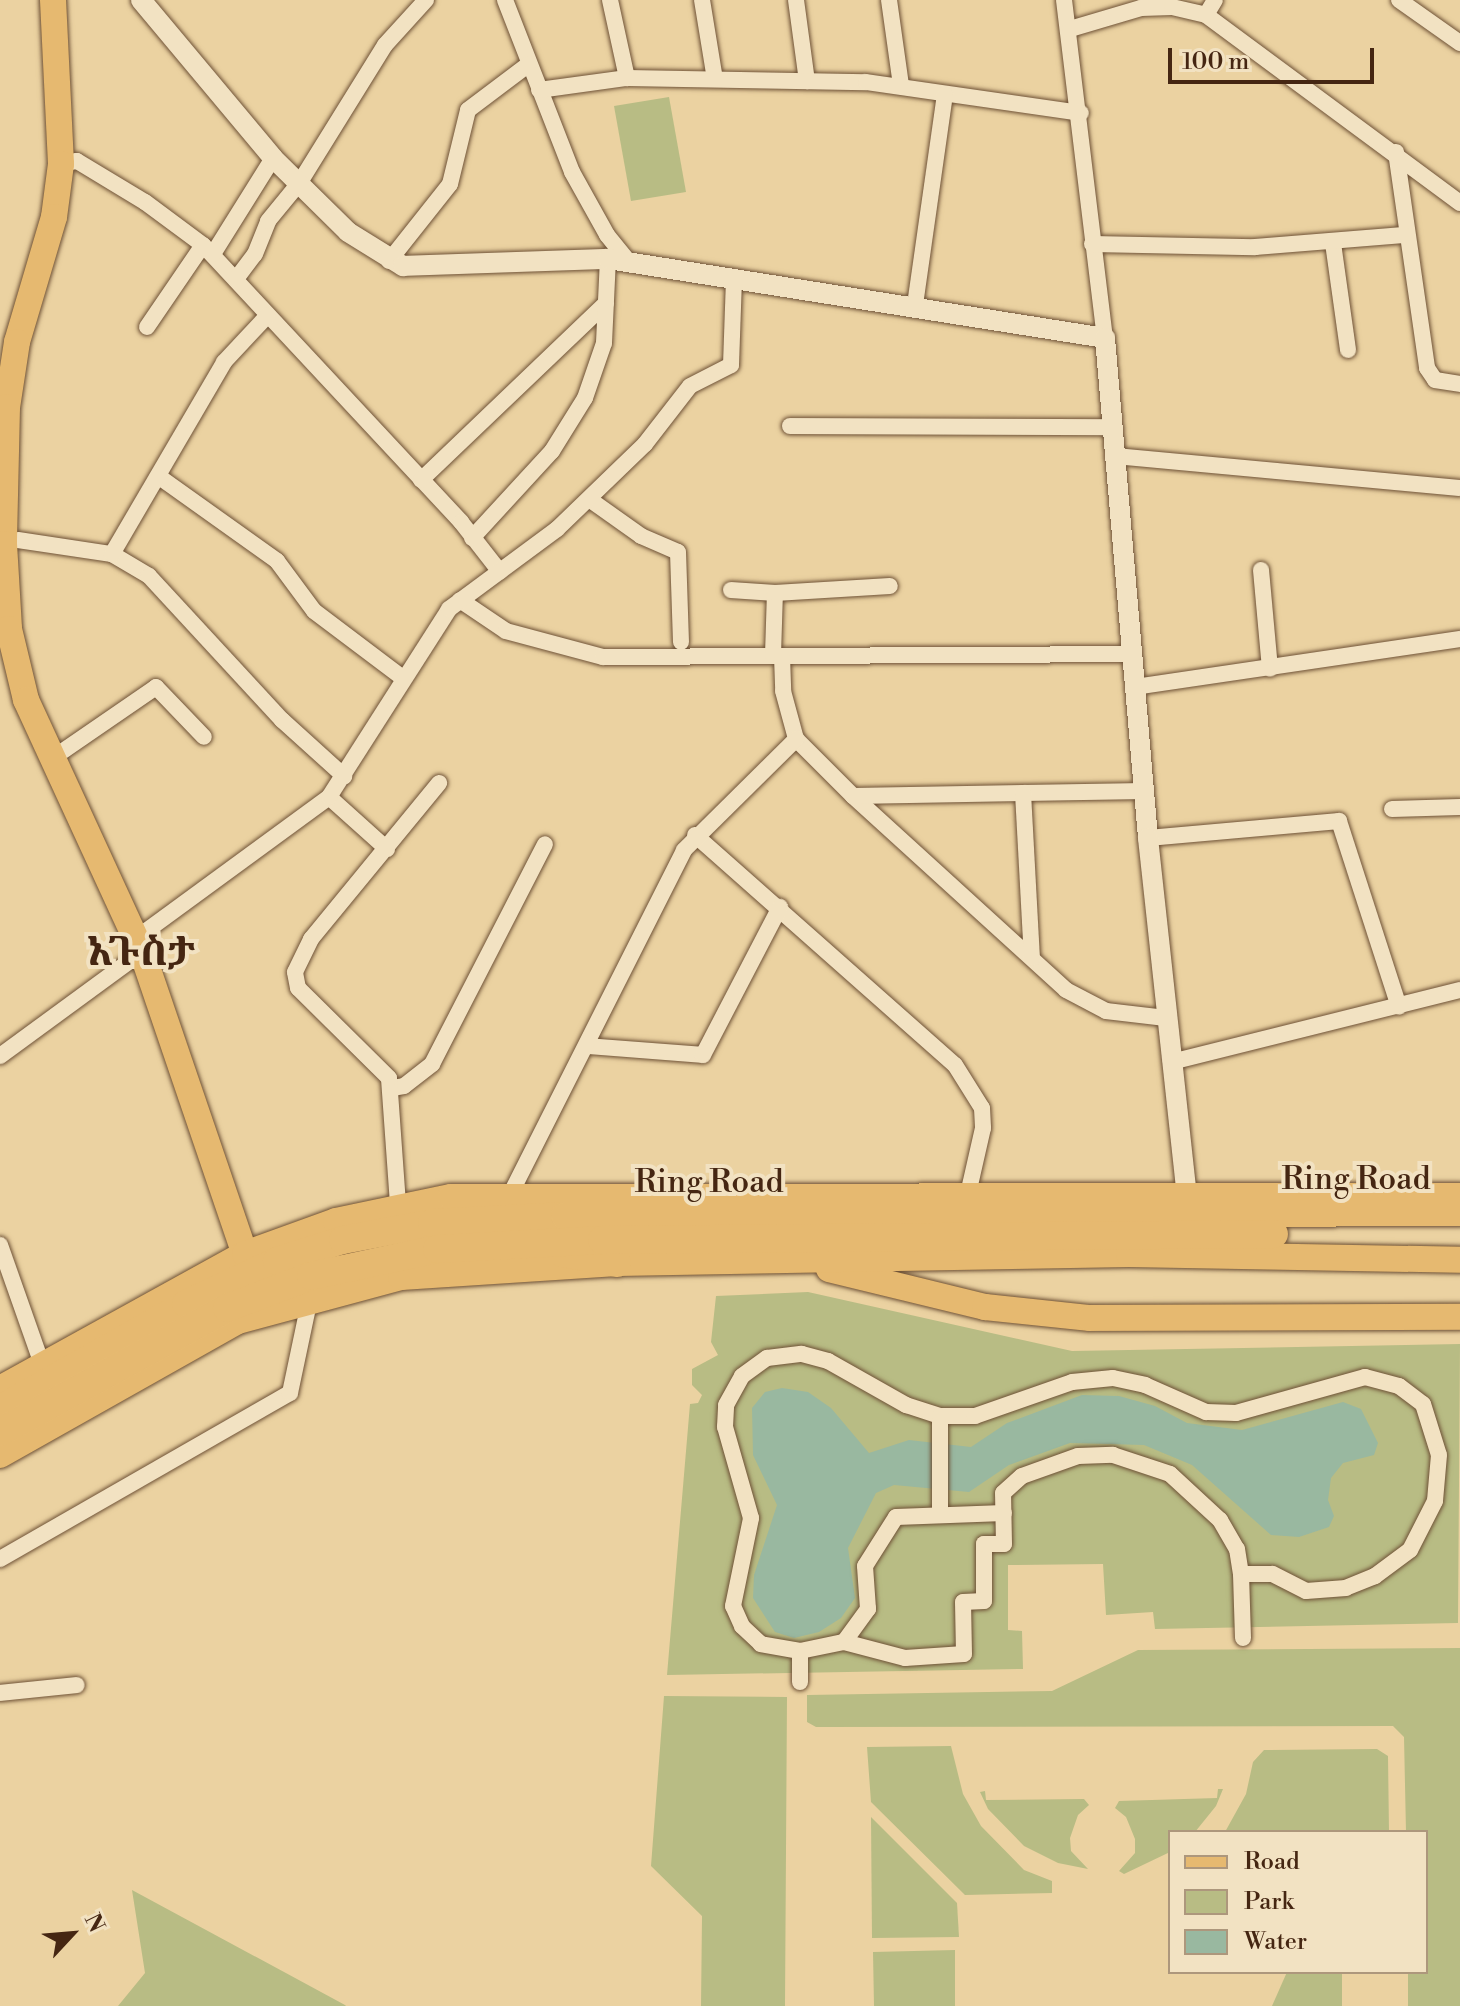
<!DOCTYPE html>
<meta charset="utf-8">
<style>
body{margin:0}
#map{position:relative;width:1460px;height:2006px;overflow:hidden;background:#ebd2a1;font-family:"Libre Bodoni","Noto Serif Ethiopic",serif}
div>[style]{position:absolute}
[style*='--x']{left:calc(var(--x)*1px);top:calc(var(--y)*1px);width:calc(var(--w)*1px);rotate:calc(var(--a)*1deg)}
.green>*{inset:0;background:#b8bc84}
.water>*{inset:0;background:#99b8a0}
.roads{filter:drop-shadow(0 0 2px #6e5136) drop-shadow(0 0 2px #6e5136)}
.minor>*{height:16px;margin:-8px;padding:0 8px;transform-origin:8px;border-radius:8px;background:#f2e2c2}
.tertiary>*{height:20px;margin:-10px;padding:0 10px;transform-origin:10px;border-radius:10px;background:#f2e2c2}
.primary>*{height:26px;margin:-13px;padding:0 13px;transform-origin:13px;border-radius:13px;background:#e6b970}
.trunk>*{height:28px;margin:-14px;padding:0 14px;transform-origin:14px;border-radius:14px;background:#e6b970}
span{translate:-50% -50%;white-space:nowrap;text-align:center;line-height:1.15;-webkit-text-stroke:8px #f2e2c2;paint-order:stroke}
.street-label{font-size:32px;color:#452612}
.district-label{font-size:40px;color:#452612;font-weight:700}
.legend{position:absolute;left:1168px;top:1830px;width:260px;height:144px;box-sizing:border-box;background:#f2e2c2;border:2px solid #ad977c;margin:0;padding:10px 14px;list-style:none;font-size:24px;color:#452612}
.legend li{display:flex;align-items:center;gap:16px;height:40px}
.legend b{width:40px;border:2px solid #ad977c}
.north{position:absolute;left:32px;top:1894px;width:80px;height:80px;-webkit-text-stroke:6px #f2e2c2;paint-order:stroke;rotate:64deg;font-size:22px;font-weight:700;line-height:32px;text-align:center;color:#452612}
.north::after{content:'';display:block;margin:auto;width:28px;height:36px;background:#452612;clip-path:polygon(50% 0,100% 100%,50% 72%,0 100%)}
.scale{position:absolute;left:1168px;top:48px;width:206px;height:36px;box-sizing:border-box;border:4px solid #452612;border-top:0;padding-left:10px;font-size:24px;line-height:28px;white-space:nowrap;color:#452612;-webkit-text-stroke:6px #f2e2c2;paint-order:stroke}
</style>
<div id="map">
<div class="green">
<div style="clip-path:polygon(669px 97px,686px 192px,631px 201px,614px 106px)"></div>
<div style="clip-path:polygon(808px 1292px,1072px 1351px,1460px 1344px,1458px 1623px,1155px 1629px,1153px 1612px,1106px 1615px,1103px 1564px,1008px 1565px,1008px 1630px,1022px 1631px,1023px 1669px,667px 1675px,690px 1404px,698px 1403px,702px 1395px,692px 1385px,692px 1369px,718px 1355px,711px 1342px,716px 1296px)"></div>
<div style="clip-path:polygon(1460px 1648px,1460px 2006px,1408px 2006px,1408px 1972px,1426px 1972px,1426px 1832px,1406px 1832px,1404px 1737px,1393px 1726px,816px 1727px,807px 1722px,807px 1695px,1052px 1691px,1138px 1650px)"></div>
<div style="clip-path:polygon(664px 1696px,787px 1697px,785px 2006px,701px 2006px,702px 1916px,651px 1866px)"></div>
<div style="clip-path:polygon(951px 1746px,963px 1794px,981px 1826px,1024px 1870px,1052px 1881px,1052px 1893px,965px 1895px,871px 1802px,867px 1747px)"></div>
<div style="clip-path:polygon(1377px 1749px,1388px 1756px,1389px 1832px,1225px 1832px,1246px 1794px,1253px 1762px,1264px 1750px)"></div>
<div style="clip-path:polygon(1218px 1789px,1223px 1789px,1216px 1806px,1195px 1832px,1170px 1832px,1170px 1852px,1124px 1874px,1119px 1871px,1135px 1853px,1135px 1839px,1126px 1817px,1115px 1808px,1119px 1801px,1217px 1798px)"></div>
<div style="clip-path:polygon(985px 1791px,986px 1800px,1084px 1799px,1089px 1805px,1078px 1815px,1070px 1838px,1071px 1851px,1088px 1869px,1058px 1863px,1024px 1846px,988px 1809px,980px 1792px)"></div>
<div style="clip-path:polygon(871px 1817px,957px 1903px,959px 1937px,872px 1938px)"></div>
<div style="clip-path:polygon(132px 1890px,345px 2005px,346px 2006px,118px 2006px,145px 1973px)"></div>
<div style="clip-path:polygon(955px 1950px,955px 2006px,874px 2006px,873px 1952px)"></div>
<div style="clip-path:polygon(1287px 1972px,1342px 1972px,1342px 2006px,1272px 2006px)"></div>
</div>
<div class="water">
<div style="clip-path:polygon(782px 1388px,808px 1392px,831px 1408px,869px 1453px,909px 1440px,971px 1447px,1007px 1423px,1082px 1395px,1119px 1396px,1155px 1406px,1187px 1423px,1242px 1430px,1343px 1402px,1361px 1409px,1378px 1443px,1374px 1455px,1343px 1463px,1331px 1478px,1328px 1500px,1334px 1516px,1329px 1527px,1299px 1537px,1271px 1535px,1192px 1465px,1144px 1445px,1070px 1443px,1009px 1465px,969px 1492px,894px 1485px,876px 1493px,848px 1548px,855px 1598px,841px 1618px,819px 1632px,794px 1638px,775px 1632px,753px 1598px,754px 1575px,777px 1505px,753px 1455px,752px 1408px,765px 1392px)"></div>
</div>
<div class="roads">
<div class="minor">
<div style="--x:505;--y:0;--w:185;--a:68.7"></div>
<div style="--x:572;--y:172;--w:72;--a:60.9"></div>
<div style="--x:607;--y:235;--w:33;--a:51"></div>
<div style="--x:610;--y:0;--w:80;--a:77.7"></div>
<div style="--x:702;--y:0;--w:80;--a:80.7"></div>
<div style="--x:796;--y:0;--w:82;--a:82.3"></div>
<div style="--x:889;--y:0;--w:86;--a:82"></div>
<div style="--x:1064;--y:0;--w:340;--a:83.1"></div>
<div style="--x:1399;--y:0;--w:75;--a:35.2"></div>
<div style="--x:1206;--y:15;--w:316;--a:36.5"></div>
<div style="--x:1070;--y:29;--w:74;--a:-16.5"></div>
<div style="--x:1141;--y:8;--w:31;--a:-2"></div>
<div style="--x:1172;--y:7;--w:35;--a:13"></div>
<div style="--x:1206;--y:15;--w:17;--a:-59"></div>
<div style="--x:539;--y:90;--w:89;--a:-7.8"></div>
<div style="--x:627;--y:78;--w:239;--a:1"></div>
<div style="--x:866;--y:82;--w:217;--a:8.2"></div>
<div style="--x:1396;--y:152;--w:218;--a:81.8"></div>
<div style="--x:1427;--y:368;--w:14;--a:56"></div>
<div style="--x:1435;--y:380;--w:25;--a:9"></div>
<div style="--x:61;--y:164;--w:16;--a:-11"></div>
<div style="--x:77;--y:161;--w:79;--a:31.1"></div>
<div style="--x:145;--y:202;--w:72;--a:36.6"></div>
<div style="--x:203;--y:245;--w:379;--a:47"></div>
<div style="--x:461;--y:522;--w:63;--a:52"></div>
<div style="--x:1333;--y:243;--w:108;--a:82"></div>
<div style="--x:1092;--y:244;--w:163;--a:1.1"></div>
<div style="--x:1255;--y:247;--w:149;--a:-4.6"></div>
<div style="--x:213;--y:254;--w:113;--a:-58"></div>
<div style="--x:389;--y:261;--w:98;--a:-51.6"></div>
<div style="--x:450;--y:184;--w:76;--a:-76.3"></div>
<div style="--x:468;--y:110;--w:76;--a:-37"></div>
<div style="--x:236;--y:279;--w:31;--a:-53"></div>
<div style="--x:255;--y:254;--w:35;--a:-68"></div>
<div style="--x:268;--y:221;--w:50;--a:-50.6"></div>
<div style="--x:300;--y:182;--w:161;--a:-58.2"></div>
<div style="--x:385;--y:45;--w:61;--a:-47.7"></div>
<div style="--x:915;--y:305;--w:212;--a:-81.9"></div>
<div style="--x:147;--y:327;--w:99;--a:-55.7"></div>
<div style="--x:790;--y:426;--w:324;--a:0.2"></div>
<div style="--x:1115;--y:456;--w:346;--a:5.3"></div>
<div style="--x:158;--y:476;--w:146;--a:35.5"></div>
<div style="--x:277;--y:561;--w:62;--a:53.5"></div>
<div style="--x:314;--y:611;--w:111;--a:37"></div>
<div style="--x:421;--y:480;--w:256;--a:-43.7"></div>
<div style="--x:589;--y:499;--w:64;--a:35.4"></div>
<div style="--x:641;--y:536;--w:40;--a:23.4"></div>
<div style="--x:678;--y:552;--w:90;--a:88.1"></div>
<div style="--x:472;--y:538;--w:118;--a:-47.4"></div>
<div style="--x:552;--y:451;--w:62;--a:-58.1"></div>
<div style="--x:585;--y:398;--w:58;--a:-70.9"></div>
<div style="--x:604;--y:343;--w:84;--a:-87.3"></div>
<div style="--x:18;--y:540;--w:95;--a:8.5"></div>
<div style="--x:112;--y:554;--w:43;--a:30.7"></div>
<div style="--x:149;--y:576;--w:196;--a:47.3"></div>
<div style="--x:282;--y:720;--w:84;--a:42.1"></div>
<div style="--x:112;--y:554;--w:222;--a:-59.7"></div>
<div style="--x:224;--y:362;--w:63;--a:-46.9"></div>
<div style="--x:1261;--y:570;--w:99;--a:84.8"></div>
<div style="--x:731;--y:590;--w:44;--a:3.9"></div>
<div style="--x:460;--y:600;--w:55;--a:34"></div>
<div style="--x:506;--y:631;--w:100;--a:15"></div>
<div style="--x:603;--y:657;--w:529;--a:-0.32"></div>
<div style="--x:773;--y:655;--w:62;--a:-88.2"></div>
<div style="--x:775;--y:593;--w:115;--a:-3.5"></div>
<div style="--x:782;--y:656;--w:35;--a:88"></div>
<div style="--x:783;--y:691;--w:50;--a:74.8"></div>
<div style="--x:796;--y:739;--w:81;--a:45"></div>
<div style="--x:853;--y:796;--w:288;--a:42.3"></div>
<div style="--x:1066;--y:990;--w:45;--a:27.7"></div>
<div style="--x:1106;--y:1011;--w:60;--a:6.7"></div>
<div style="--x:1135;--y:687;--w:329;--a:-8.4"></div>
<div style="--x:63;--y:751;--w:113;--a:-34.5"></div>
<div style="--x:156;--y:687;--w:69;--a:46.2"></div>
<div style="--x:1023;--y:793;--w:122;--a:-0.9"></div>
<div style="--x:853;--y:796;--w:170;--a:-1"></div>
<div style="--x:1023;--y:793;--w:165;--a:86.9"></div>
<div style="--x:329;--y:797;--w:78;--a:41.9"></div>
<div style="--x:1392;--y:809;--w:68;--a:-1.7"></div>
<div style="--x:695;--y:835;--w:347;--a:41.5"></div>
<div style="--x:955;--y:1065;--w:51;--a:57.9"></div>
<div style="--x:982;--y:1108;--w:20;--a:87"></div>
<div style="--x:983;--y:1128;--w:68;--a:102.8"></div>
<div style="--x:1148;--y:838;--w:192;--a:-5.1"></div>
<div style="--x:1339;--y:821;--w:195;--a:72.1"></div>
<div style="--x:142;--y:934;--w:232;--a:-36.2"></div>
<div style="--x:329;--y:797;--w:223;--a:-57.4"></div>
<div style="--x:449;--y:609;--w:134;--a:-36.5"></div>
<div style="--x:557;--y:529;--w:122;--a:-44"></div>
<div style="--x:645;--y:444;--w:73;--a:-52.2"></div>
<div style="--x:690;--y:386;--w:46;--a:-27.1"></div>
<div style="--x:731;--y:365;--w:85;--a:-88"></div>
<div style="--x:587;--y:1046;--w:116;--a:4.4"></div>
<div style="--x:703;--y:1055;--w:167;--a:-62.5"></div>
<div style="--x:0;--y:1056;--w:176;--a:-36.2"></div>
<div style="--x:1171;--y:1062;--w:298;--a:-14"></div>
<div style="--x:392;--y:1088;--w:12;--a:-9"></div>
<div style="--x:404;--y:1086;--w:36;--a:-38"></div>
<div style="--x:432;--y:1064;--w:247;--a:-62.8"></div>
<div style="--x:510;--y:1195;--w:386;--a:-63.2"></div>
<div style="--x:684;--y:850;--w:158;--a:-44.7"></div>
<div style="--x:398;--y:1204;--w:126;--a:-94.1"></div>
<div style="--x:389;--y:1078;--w:128;--a:-135.3"></div>
<div style="--x:298;--y:988;--w:16;--a:-101"></div>
<div style="--x:295;--y:972;--w:37;--a:-64"></div>
<div style="--x:311;--y:939;--w:202;--a:-50.6"></div>
<div style="--x:0;--y:1245;--w:126;--a:70.6"></div>
<div style="--x:940;--y:1514;--w:98;--a:-90"></div>
<div style="--x:0;--y:1559;--w:334;--a:-29.8"></div>
<div style="--x:290;--y:1393;--w:97;--a:-78.1"></div>
<div style="--x:844;--y:1642;--w:41;--a:-54"></div>
<div style="--x:868;--y:1609;--w:43;--a:-94"></div>
<div style="--x:865;--y:1566;--w:58;--a:-57.7"></div>
<div style="--x:896;--y:1517;--w:108;--a:-2.1"></div>
<div style="--x:800;--y:1651;--w:45;--a:-11.6"></div>
<div style="--x:844;--y:1642;--w:63;--a:14.7"></div>
<div style="--x:905;--y:1658;--w:59;--a:-3.9"></div>
<div style="--x:964;--y:1654;--w:52;--a:-91.1"></div>
<div style="--x:963;--y:1602;--w:21;--a:-3"></div>
<div style="--x:984;--y:1601;--w:57;--a:-90"></div>
<div style="--x:984;--y:1544;--w:20;--a:0"></div>
<div style="--x:1004;--y:1544;--w:51;--a:-91.1"></div>
<div style="--x:1003;--y:1493;--w:25;--a:-42"></div>
<div style="--x:1022;--y:1476;--w:59;--a:-19.7"></div>
<div style="--x:1078;--y:1456;--w:35;--a:-2"></div>
<div style="--x:1113;--y:1455;--w:60;--a:18.4"></div>
<div style="--x:1170;--y:1474;--w:68;--a:42.6"></div>
<div style="--x:1220;--y:1520;--w:34;--a:60"></div>
<div style="--x:1237;--y:1549;--w:25;--a:81"></div>
<div style="--x:800;--y:1682;--w:31;--a:-90"></div>
<div style="--x:800;--y:1651;--w:40;--a:-170"></div>
<div style="--x:761;--y:1644;--w:26;--a:-137"></div>
<div style="--x:742;--y:1626;--w:22;--a:-114"></div>
<div style="--x:733;--y:1606;--w:90;--a:-78.4"></div>
<div style="--x:751;--y:1518;--w:95;--a:-105.9"></div>
<div style="--x:725;--y:1427;--w:22;--a:-87"></div>
<div style="--x:726;--y:1405;--w:33;--a:-61"></div>
<div style="--x:742;--y:1376;--w:31;--a:-36"></div>
<div style="--x:767;--y:1358;--w:35;--a:-7"></div>
<div style="--x:802;--y:1354;--w:27;--a:15"></div>
<div style="--x:828;--y:1361;--w:90;--a:29.4"></div>
<div style="--x:906;--y:1405;--w:36;--a:18"></div>
<div style="--x:940;--y:1416;--w:35;--a:0"></div>
<div style="--x:975;--y:1416;--w:103;--a:-19.3"></div>
<div style="--x:1072;--y:1382;--w:41;--a:-5.6"></div>
<div style="--x:1113;--y:1378;--w:33;--a:12"></div>
<div style="--x:1145;--y:1385;--w:67;--a:23.9"></div>
<div style="--x:1206;--y:1412;--w:30;--a:2"></div>
<div style="--x:1236;--y:1413;--w:134;--a:-15.6"></div>
<div style="--x:1365;--y:1377;--w:35;--a:15"></div>
<div style="--x:1399;--y:1386;--w:30;--a:37"></div>
<div style="--x:1423;--y:1404;--w:53;--a:72.6"></div>
<div style="--x:1439;--y:1455;--w:46;--a:95"></div>
<div style="--x:1435;--y:1501;--w:55;--a:117"></div>
<div style="--x:1410;--y:1550;--w:44;--a:143.4"></div>
<div style="--x:1375;--y:1576;--w:31;--a:158"></div>
<div style="--x:1346;--y:1588;--w:40;--a:175.7"></div>
<div style="--x:1306;--y:1591;--w:38;--a:-153"></div>
<div style="--x:1272;--y:1574;--w:31;--a:180"></div>
<div style="--x:1241;--y:1574;--w:64;--a:88.2"></div>
<div style="--x:0;--y:1693;--w:77;--a:-5.9"></div>
</div>
<div class="tertiary">
<div style="--x:141;--y:0;--w:206;--a:50.1"></div>
<div style="--x:273;--y:158;--w:105;--a:44.6"></div>
<div style="--x:348;--y:232;--w:65;--a:31.7"></div>
<div style="--x:403;--y:266;--w:205;--a:-2"></div>
<div style="--x:608;--y:259;--w:503;--a:9.03"></div>
<div style="--x:1105;--y:338;--w:502;--a:85.08"></div>
<div style="--x:1148;--y:838;--w:360;--a:83.8"></div>
</div>
<div class="primary">
<div style="--x:53;--y:0;--w:164;--a:87.2"></div>
<div style="--x:61;--y:164;--w:53;--a:97.5"></div>
<div style="--x:54;--y:217;--w:130;--a:106.5"></div>
<div style="--x:17;--y:342;--w:66;--a:98.7"></div>
<div style="--x:7;--y:407;--w:137;--a:91.3"></div>
<div style="--x:4;--y:544;--w:85;--a:86.6"></div>
<div style="--x:9;--y:629;--w:73;--a:76.5"></div>
<div style="--x:26;--y:700;--w:277;--a:65.3"></div>
<div style="--x:142;--y:952;--w:319;--a:71.2"></div>
<div style="--x:829;--y:1269;--w:161;--a:13.7"></div>
<div style="--x:985;--y:1307;--w:106;--a:6"></div>
<div style="--x:1090;--y:1318;--w:370;--a:-0.2"></div>
<div style="--x:0;--y:1389;--w:280;--a:-28.9"></div>
<div style="--x:245;--y:1254;--w:97;--a:-19.9"></div>
<div style="--x:336;--y:1221;--w:117;--a:-11.8"></div>
<div style="--x:451;--y:1197;--w:1009;--a:-0.06"></div>
<div style="--x:0;--y:1455;--w:273;--a:-29.4"></div>
<div style="--x:238;--y:1321;--w:169;--a:-15.1"></div>
<div style="--x:401;--y:1277;--w:216;--a:-3.7"></div>
<div style="--x:617;--y:1263;--w:512;--a:-1.01"></div>
<div style="--x:1129;--y:1254;--w:331;--a:1"></div>
</div>
<div class="trunk">
<div style="--x:562;--y:1253;--w:56;--a:10.3"></div>
<div style="--x:0;--y:1409;--w:214;--a:-29.4"></div>
<div style="--x:186;--y:1304;--w:101;--a:-25.3"></div>
<div style="--x:277;--y:1261;--w:69;--a:-17.7"></div>
<div style="--x:343;--y:1240;--w:91;--a:-10.8"></div>
<div style="--x:432;--y:1223;--w:133;--a:-3"></div>
<div style="--x:565;--y:1216;--w:895;--a:-0.26"></div>
<div style="--x:0;--y:1432;--w:259;--a:-28.6"></div>
<div style="--x:227;--y:1308;--w:90;--a:-20.9"></div>
<div style="--x:311;--y:1276;--w:129;--a:-12.1"></div>
<div style="--x:437;--y:1249;--w:165;--a:-3.1"></div>
<div style="--x:602;--y:1240;--w:672;--a:-0.51"></div>
</div>
</div>
<div class="street-label">
<span style="left:1356px;top:1179px">Ring Road</span>
<span style="left:709px;top:1182px">Ring Road</span>
</div>
<div class="district-label">
<span style="left:141px;top:953px">አጉስታ</span>
</div>
<ul class="legend">
<li><b style="height:10px;background:#e6b970"></b>Road</li>
<li><b style="height:22px;background:#b8bc84"></b>Park</li>
<li><b style="height:22px;background:#99b8a0"></b>Water</li>
</ul>
<div class="north">N</div>
<div class="scale">100 m</div>
</div>
